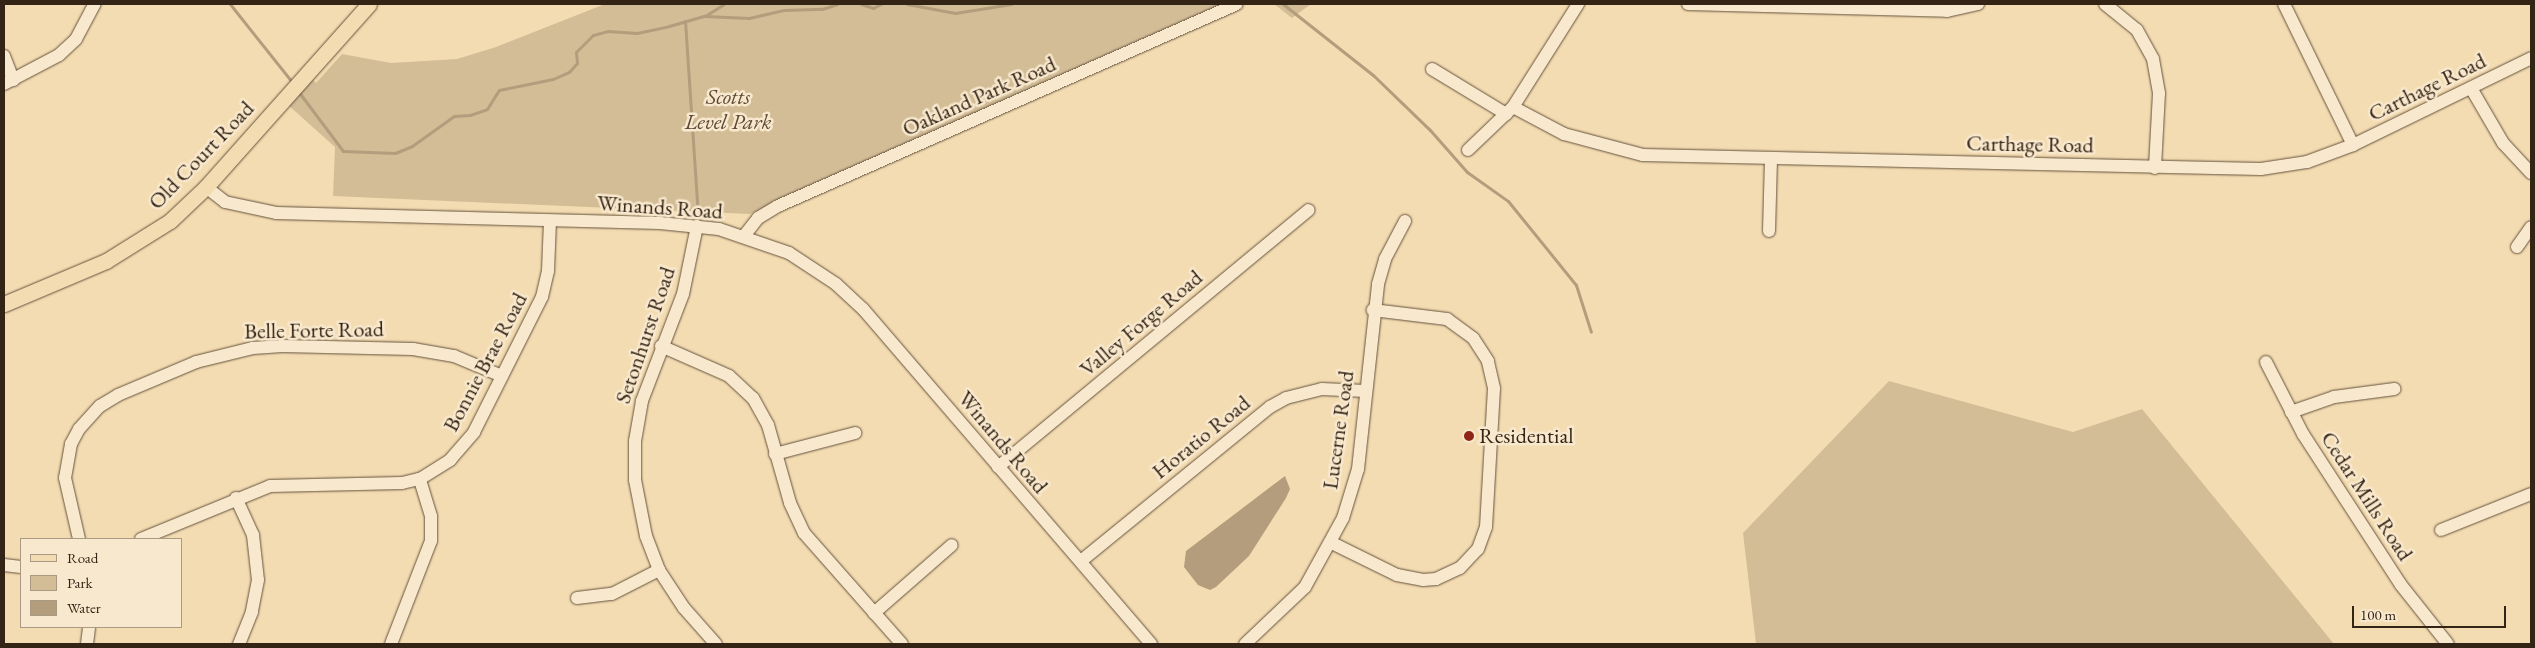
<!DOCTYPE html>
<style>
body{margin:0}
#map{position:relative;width:2535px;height:648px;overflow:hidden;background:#f4dcb2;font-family:"EB Garamond",serif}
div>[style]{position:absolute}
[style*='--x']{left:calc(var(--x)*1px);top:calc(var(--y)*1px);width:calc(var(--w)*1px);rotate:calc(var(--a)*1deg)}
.green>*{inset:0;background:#d3bd97}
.water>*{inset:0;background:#b39d7d}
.stream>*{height:3px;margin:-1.5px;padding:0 1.5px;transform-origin:1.5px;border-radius:1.5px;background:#b39d7d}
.roads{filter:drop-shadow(0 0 1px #64523d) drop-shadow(0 0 1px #64523d)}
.minor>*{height:12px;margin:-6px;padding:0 6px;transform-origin:6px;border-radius:6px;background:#f8e8cd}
.major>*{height:15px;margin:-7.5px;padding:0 7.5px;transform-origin:7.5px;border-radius:7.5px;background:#f4dcb2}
.dots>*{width:14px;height:14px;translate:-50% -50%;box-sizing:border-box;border:2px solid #f8e8cd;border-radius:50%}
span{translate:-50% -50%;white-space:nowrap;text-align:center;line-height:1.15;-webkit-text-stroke:5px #f8e8cd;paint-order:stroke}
.street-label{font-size:22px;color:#342416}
.park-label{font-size:22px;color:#5c4a36;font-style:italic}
.poi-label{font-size:22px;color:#342416}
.left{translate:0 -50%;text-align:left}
.frame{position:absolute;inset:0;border:5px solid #342416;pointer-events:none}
.legend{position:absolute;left:20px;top:538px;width:162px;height:90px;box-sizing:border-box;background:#f8e8cd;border:1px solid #aa9a84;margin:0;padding:6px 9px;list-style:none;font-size:15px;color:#342416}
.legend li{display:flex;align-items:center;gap:10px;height:25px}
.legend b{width:25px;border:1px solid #aa9a84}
.scale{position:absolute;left:2352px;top:606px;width:154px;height:22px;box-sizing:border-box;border:2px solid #342416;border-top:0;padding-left:6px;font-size:15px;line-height:18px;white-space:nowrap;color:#342416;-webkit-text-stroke:4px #f8e8cd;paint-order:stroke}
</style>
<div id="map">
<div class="green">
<div style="clip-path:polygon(605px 4px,1233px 4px,750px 214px,333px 196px,335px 147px,287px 104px,311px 78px,316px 83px,342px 54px,391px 63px,457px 59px,496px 47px)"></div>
<div style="clip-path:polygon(1274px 4px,1311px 4px,1292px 18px)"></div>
<div style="clip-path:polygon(1889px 381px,2073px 432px,2142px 409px,2334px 644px,1756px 644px,1743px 533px)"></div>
</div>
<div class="water">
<div style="clip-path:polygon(1285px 476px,1290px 489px,1286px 498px,1249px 556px,1216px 587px,1210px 590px,1198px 585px,1184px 567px,1186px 551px)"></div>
</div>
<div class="stream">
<div style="--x:230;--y:4;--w:100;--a:51.5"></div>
<div style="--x:861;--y:4;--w:13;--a:18"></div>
<div style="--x:873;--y:8;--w:9;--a:-27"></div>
<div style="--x:907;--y:4;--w:49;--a:10.6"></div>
<div style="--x:955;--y:13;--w:57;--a:-9.1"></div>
<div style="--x:1283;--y:4;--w:115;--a:38.3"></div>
<div style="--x:1373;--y:75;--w:79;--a:44"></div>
<div style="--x:1430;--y:130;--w:56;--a:48.6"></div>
<div style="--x:1467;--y:172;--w:50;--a:35.3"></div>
<div style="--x:1508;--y:201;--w:108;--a:51"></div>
<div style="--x:1576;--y:285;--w:49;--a:72.3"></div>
<div style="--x:705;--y:16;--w:44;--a:2.6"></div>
<div style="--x:749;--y:18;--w:36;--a:-13"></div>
<div style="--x:784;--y:10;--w:38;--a:-2"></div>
<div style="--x:822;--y:9;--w:16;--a:-18"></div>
<div style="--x:685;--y:21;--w:183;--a:86.2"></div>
<div style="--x:298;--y:91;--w:75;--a:53.1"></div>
<div style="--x:343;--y:151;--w:52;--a:2.2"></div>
<div style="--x:395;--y:153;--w:18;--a:-22"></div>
<div style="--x:412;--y:146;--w:52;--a:-35.5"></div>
<div style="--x:454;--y:116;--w:16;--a:-4"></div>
<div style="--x:470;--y:115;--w:18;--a:-19"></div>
<div style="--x:487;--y:109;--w:22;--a:-58"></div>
<div style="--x:499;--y:90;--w:55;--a:-11.5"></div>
<div style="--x:553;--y:79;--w:17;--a:-24"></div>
<div style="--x:569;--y:72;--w:12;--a:-48"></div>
<div style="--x:577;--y:63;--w:11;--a:-95"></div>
<div style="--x:576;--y:52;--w:24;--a:-45"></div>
<div style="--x:593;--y:35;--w:16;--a:-15"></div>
<div style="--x:608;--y:31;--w:29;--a:4"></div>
<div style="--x:637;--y:33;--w:33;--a:-12"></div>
<div style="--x:669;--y:26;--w:37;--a:-16"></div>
<div style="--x:705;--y:16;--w:22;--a:-32"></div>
</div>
<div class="roads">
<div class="minor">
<div style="--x:1688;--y:4;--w:259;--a:1.5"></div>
<div style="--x:1947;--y:11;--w:32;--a:-13"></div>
<div style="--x:2105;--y:4;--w:41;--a:39.1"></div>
<div style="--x:2137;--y:30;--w:33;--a:61"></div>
<div style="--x:2153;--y:59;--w:35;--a:80"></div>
<div style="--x:2159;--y:93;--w:75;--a:93.1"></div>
<div style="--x:2284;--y:4;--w:157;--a:63.9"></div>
<div style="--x:4;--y:56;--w:26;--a:69"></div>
<div style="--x:1432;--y:69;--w:87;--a:31.3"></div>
<div style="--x:4;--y:84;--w:62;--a:-27.8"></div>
<div style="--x:59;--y:55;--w:23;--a:-43"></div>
<div style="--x:76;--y:39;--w:40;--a:-62"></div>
<div style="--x:2471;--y:88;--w:64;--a:59.8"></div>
<div style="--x:2503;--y:143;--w:41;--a:47"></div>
<div style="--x:1513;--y:107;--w:58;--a:27.9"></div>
<div style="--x:1564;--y:134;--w:82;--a:14.9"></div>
<div style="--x:1643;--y:155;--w:618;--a:1.3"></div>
<div style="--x:2261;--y:169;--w:47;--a:-8.7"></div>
<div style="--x:2307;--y:162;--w:49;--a:-20.3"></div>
<div style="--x:2353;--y:145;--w:198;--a:-26"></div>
<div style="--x:1468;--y:150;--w:62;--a:-43.7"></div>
<div style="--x:1513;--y:107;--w:122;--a:-57.7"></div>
<div style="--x:206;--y:187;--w:24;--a:38"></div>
<div style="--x:225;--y:202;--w:52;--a:12.2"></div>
<div style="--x:276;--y:213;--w:384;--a:1.5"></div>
<div style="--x:660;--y:223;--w:59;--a:5.8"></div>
<div style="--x:719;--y:229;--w:74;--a:18.9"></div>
<div style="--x:789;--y:253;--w:56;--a:33.4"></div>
<div style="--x:836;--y:284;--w:37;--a:43"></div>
<div style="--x:863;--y:309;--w:442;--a:49.3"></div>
<div style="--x:697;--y:226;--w:69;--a:101.6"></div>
<div style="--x:683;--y:294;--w:115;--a:111"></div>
<div style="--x:642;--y:401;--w:41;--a:99.9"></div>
<div style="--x:635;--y:441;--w:39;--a:90"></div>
<div style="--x:635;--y:480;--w:57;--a:78.9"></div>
<div style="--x:646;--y:536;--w:36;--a:69"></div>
<div style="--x:659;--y:570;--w:45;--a:56.7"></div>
<div style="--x:684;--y:608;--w:48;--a:48.4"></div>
<div style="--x:1769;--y:231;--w:73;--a:-88.4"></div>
<div style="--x:744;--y:236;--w:23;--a:-52"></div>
<div style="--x:758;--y:218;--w:23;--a:-31"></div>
<div style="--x:778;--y:206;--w:501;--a:-23.75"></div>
<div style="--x:2517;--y:247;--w:24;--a:-55"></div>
<div style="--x:661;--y:346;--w:74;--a:23.8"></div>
<div style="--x:729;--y:376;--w:33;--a:43"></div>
<div style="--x:753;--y:398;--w:31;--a:61"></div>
<div style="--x:768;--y:425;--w:81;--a:74.2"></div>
<div style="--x:790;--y:503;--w:33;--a:65"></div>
<div style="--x:804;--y:533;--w:148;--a:48.6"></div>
<div style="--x:2266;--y:362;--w:81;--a:62.8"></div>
<div style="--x:2303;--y:434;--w:180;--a:57"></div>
<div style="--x:2401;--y:585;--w:75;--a:51.5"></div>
<div style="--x:2291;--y:412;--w:46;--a:-19.2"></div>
<div style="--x:2334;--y:397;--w:61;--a:-7.6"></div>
<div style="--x:775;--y:454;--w:83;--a:-14.7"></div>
<div style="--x:998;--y:467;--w:403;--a:-39.6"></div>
<div style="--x:236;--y:498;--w:41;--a:65.3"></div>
<div style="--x:253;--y:535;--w:45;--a:83.7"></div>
<div style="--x:258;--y:580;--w:33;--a:101"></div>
<div style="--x:252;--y:612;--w:35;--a:112"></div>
<div style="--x:2441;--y:530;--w:97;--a:-21.8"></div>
<div style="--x:79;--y:539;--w:63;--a:-102.9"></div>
<div style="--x:65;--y:478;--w:35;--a:-80"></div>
<div style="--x:71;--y:444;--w:17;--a:-62"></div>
<div style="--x:79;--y:429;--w:31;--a:-48"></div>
<div style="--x:100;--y:406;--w:21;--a:-31"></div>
<div style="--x:118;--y:395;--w:85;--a:-22.9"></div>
<div style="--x:196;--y:362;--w:59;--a:-13.8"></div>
<div style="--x:253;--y:348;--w:29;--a:-4"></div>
<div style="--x:282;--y:346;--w:131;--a:1.3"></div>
<div style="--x:413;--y:349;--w:42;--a:9.7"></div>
<div style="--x:454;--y:356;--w:52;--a:22.6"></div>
<div style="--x:141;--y:539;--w:139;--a:-22.3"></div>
<div style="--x:270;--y:486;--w:132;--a:-1.3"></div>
<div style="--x:402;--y:483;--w:18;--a:-13"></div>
<div style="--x:420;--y:479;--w:36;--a:-32"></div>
<div style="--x:450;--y:460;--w:37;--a:-49"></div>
<div style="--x:474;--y:432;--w:151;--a:-63.3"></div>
<div style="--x:542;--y:297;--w:27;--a:-77"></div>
<div style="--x:548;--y:271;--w:50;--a:-87.7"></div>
<div style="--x:1332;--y:543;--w:72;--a:26.2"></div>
<div style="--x:1397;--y:575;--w:26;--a:11"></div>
<div style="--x:1423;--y:580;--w:13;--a:-4"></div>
<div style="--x:1436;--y:579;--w:26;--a:-25"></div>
<div style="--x:1460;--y:568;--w:26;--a:-47"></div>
<div style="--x:1478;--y:549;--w:23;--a:-70"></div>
<div style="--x:1486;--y:527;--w:139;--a:-86.7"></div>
<div style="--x:1494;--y:388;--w:28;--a:-103"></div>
<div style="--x:1488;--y:361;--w:27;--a:-123"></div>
<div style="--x:1473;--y:338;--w:32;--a:-144"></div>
<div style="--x:1447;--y:319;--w:75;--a:-173.1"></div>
<div style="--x:1081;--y:561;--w:244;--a:-39.2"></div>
<div style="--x:1270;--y:407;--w:18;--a:-29"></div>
<div style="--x:1286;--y:398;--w:37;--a:-14"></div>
<div style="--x:1322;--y:389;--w:43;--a:2.7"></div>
<div style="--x:4;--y:565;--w:17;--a:7"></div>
<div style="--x:577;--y:598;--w:35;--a:-7"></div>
<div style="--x:612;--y:594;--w:53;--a:-27.1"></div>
<div style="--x:874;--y:613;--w:103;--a:-41.1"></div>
<div style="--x:87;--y:644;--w:17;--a:-83"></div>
<div style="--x:391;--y:644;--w:110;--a:-68.8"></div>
<div style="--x:431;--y:541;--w:25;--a:-90"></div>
<div style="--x:431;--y:516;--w:39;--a:-107"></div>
<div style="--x:1245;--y:644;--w:83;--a:-43.5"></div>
<div style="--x:1305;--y:587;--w:79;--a:-61.2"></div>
<div style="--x:1343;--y:518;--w:51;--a:-73"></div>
<div style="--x:1358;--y:469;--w:186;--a:-83.8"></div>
<div style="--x:1378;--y:284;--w:26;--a:-74"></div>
<div style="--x:1385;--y:259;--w:43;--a:-62.2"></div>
</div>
<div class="major">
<div style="--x:4;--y:304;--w:111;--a:-22.9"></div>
<div style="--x:106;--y:261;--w:75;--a:-32"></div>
<div style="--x:170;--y:221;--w:50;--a:-43.4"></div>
<div style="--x:206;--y:187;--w:245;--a:-48.3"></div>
</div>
</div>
<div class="dots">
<div style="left:1469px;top:436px;background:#8f2418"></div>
</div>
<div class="street-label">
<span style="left:2427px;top:87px;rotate:-26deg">Carthage Road</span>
<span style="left:979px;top:96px;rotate:-24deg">Oakland Park Road</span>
<span style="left:2030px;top:144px;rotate:1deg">Carthage Road</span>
<span style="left:201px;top:155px;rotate:-46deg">Old Court Road</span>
<span style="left:660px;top:207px;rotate:4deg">Winands Road</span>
<span style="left:1141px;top:323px;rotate:-40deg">Valley Forge Road</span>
<span style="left:314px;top:330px;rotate:-1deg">Belle Forte Road</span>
<span style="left:645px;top:335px;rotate:-71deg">Setonhurst Road</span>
<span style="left:485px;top:362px;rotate:-62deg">Bonnie Brae Road</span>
<span style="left:1338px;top:430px;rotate:-82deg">Lucerne Road</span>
<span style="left:1201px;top:437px;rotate:-39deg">Horatio Road</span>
<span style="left:1003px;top:442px;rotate:50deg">Winands Road</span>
<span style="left:2367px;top:496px;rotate:57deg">Cedar Mills Road</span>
</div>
<div class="park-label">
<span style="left:728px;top:109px">Scotts<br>Level Park</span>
</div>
<div class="poi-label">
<span class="left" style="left:1479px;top:436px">Residential</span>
</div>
<div class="frame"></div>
<ul class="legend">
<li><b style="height:6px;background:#f4dcb2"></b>Road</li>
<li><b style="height:14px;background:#d3bd97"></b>Park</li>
<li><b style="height:14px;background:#b39d7d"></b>Water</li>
</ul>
<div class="scale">100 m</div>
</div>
